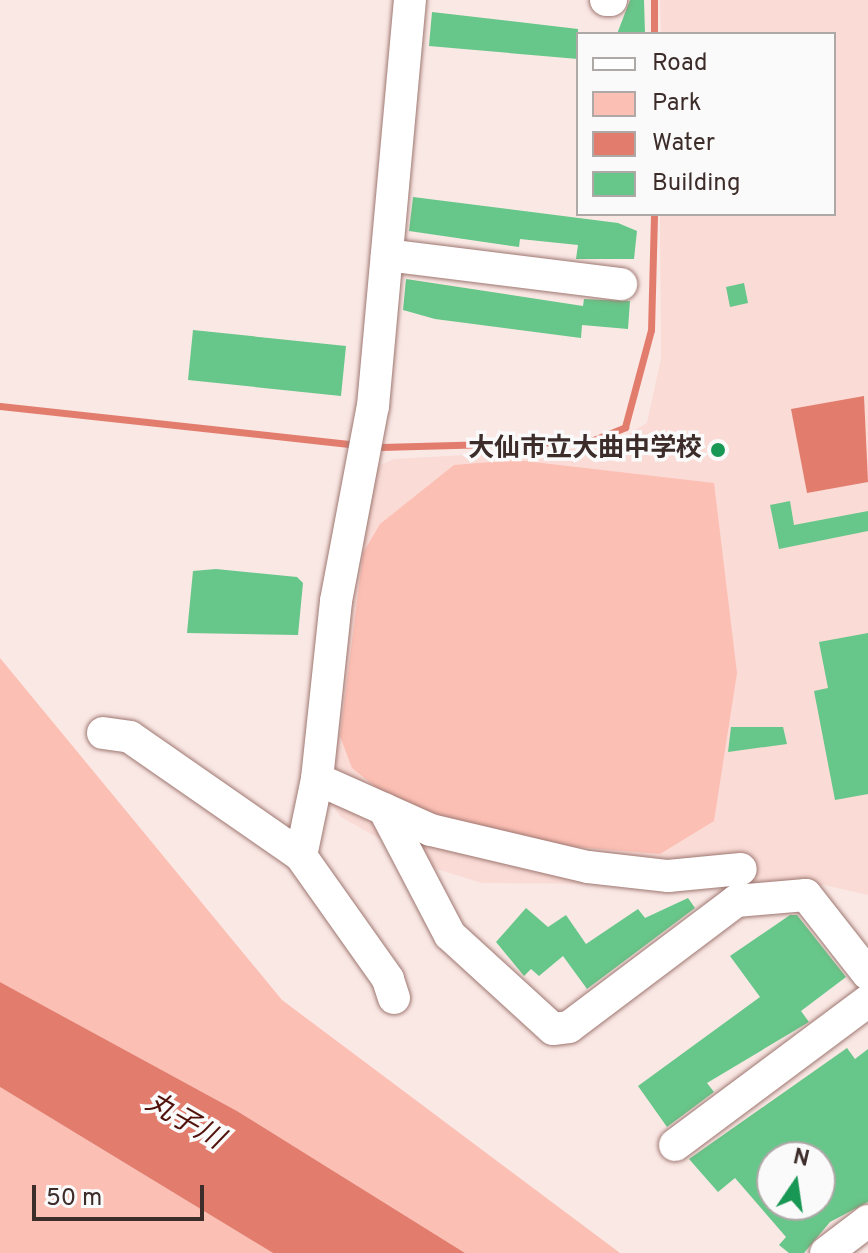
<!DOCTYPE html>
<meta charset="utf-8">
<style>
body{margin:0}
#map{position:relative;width:868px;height:1253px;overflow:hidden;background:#fae8e5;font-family:Overpass,"Noto Sans JP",sans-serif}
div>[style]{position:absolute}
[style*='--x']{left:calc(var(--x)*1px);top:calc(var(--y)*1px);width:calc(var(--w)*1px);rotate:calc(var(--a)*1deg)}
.built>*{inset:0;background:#fadbd6}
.green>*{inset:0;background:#fcbfb4}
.water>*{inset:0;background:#e27d6e}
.stream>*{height:7px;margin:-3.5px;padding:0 3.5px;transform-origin:3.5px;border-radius:3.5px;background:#e27d6e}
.building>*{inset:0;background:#67c689}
.roads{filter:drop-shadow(0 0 2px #9e7771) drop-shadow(0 0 2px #9e7771)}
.minor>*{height:32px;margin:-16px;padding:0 16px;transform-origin:16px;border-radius:16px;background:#fff}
.dots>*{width:22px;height:22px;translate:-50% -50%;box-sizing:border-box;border:4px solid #fafafa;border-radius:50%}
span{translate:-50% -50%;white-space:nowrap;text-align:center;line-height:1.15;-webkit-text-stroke:7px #fafafa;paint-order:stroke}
.poi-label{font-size:26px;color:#3d2d2a;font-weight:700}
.right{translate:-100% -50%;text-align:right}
.water-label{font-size:28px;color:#51120c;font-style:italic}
.legend{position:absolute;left:576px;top:32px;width:260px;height:184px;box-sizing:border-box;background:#fafafa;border:2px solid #aea8a7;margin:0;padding:10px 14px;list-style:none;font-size:24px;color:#3d2d2a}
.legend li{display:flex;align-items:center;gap:16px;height:40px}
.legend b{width:40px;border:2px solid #aea8a7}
.north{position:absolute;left:756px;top:1141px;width:80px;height:80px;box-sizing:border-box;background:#fafafa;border:2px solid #aea8a7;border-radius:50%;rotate:13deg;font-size:22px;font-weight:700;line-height:32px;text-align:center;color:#3d2d2a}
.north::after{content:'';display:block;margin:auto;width:28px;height:36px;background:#199755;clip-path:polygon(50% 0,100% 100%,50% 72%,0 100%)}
.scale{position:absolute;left:32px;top:1185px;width:172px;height:36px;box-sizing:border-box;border:4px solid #3d2d2a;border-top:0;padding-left:10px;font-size:24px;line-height:28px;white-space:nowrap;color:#3d2d2a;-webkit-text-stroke:6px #fafafa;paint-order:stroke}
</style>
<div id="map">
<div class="built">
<div style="clip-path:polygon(660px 0,868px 0,868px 895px,824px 885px,482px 883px,430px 867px,341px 817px,327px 798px,353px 559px,375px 467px,394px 459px,607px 447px,647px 423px,661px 358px,660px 214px,834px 214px,834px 34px,661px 34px)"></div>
</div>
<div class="green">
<div style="clip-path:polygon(516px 460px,714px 483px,737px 673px,714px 821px,660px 854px,563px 846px,454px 825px,393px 801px,352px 768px,340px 736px,363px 553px,380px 524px,454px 465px)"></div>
<div style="clip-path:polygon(0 658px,282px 1000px,620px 1253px,465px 1253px,237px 1111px,0 982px)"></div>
<div style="clip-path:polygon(0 1087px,273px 1253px,0 1253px)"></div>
</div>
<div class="water">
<div style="clip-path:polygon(864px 396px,868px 482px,807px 493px,791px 409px)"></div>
<div style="clip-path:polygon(0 982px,237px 1111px,465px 1253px,273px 1253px,0 1087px)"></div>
</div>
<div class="stream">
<div style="--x:654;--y:0;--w:34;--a:90"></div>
<div style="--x:0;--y:406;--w:351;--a:6.2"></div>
<div style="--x:381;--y:447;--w:210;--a:-1.6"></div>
<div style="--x:591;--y:441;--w:37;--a:-22"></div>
<div style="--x:625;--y:427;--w:100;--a:-75"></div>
<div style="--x:651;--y:330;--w:116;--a:-88.5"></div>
</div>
<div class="building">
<div style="clip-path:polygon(630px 0,644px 0,645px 34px,617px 34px)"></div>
<div style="clip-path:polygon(432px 12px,578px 29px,578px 59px,429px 46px)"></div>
<div style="clip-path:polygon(413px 197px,618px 223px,637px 231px,634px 259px,576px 259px,578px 245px,520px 239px,519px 247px,409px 231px)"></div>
<div style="clip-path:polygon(406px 279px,583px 306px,584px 299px,630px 301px,628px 329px,582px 325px,581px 338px,435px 319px,403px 310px)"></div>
<div style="clip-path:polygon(744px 283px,748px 303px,730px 307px,726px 287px)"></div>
<div style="clip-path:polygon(193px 330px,346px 346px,341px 396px,188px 380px)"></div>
<div style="clip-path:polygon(790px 501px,794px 525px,868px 511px,868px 531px,779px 549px,770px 505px)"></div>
<div style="clip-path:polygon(216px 569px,297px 577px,303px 583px,298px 635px,187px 633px,193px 571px)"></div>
<div style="clip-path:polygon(868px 633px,868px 794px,835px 800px,814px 691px,828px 688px,819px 642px)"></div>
<div style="clip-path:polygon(731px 727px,783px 727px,787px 744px,728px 752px)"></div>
<div style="clip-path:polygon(688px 898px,695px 908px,587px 989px,563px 956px,539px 976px,531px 969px,524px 976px,496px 942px,526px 908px,548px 927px,566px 915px,586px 944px,638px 909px,645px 918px)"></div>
<div style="clip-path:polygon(790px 915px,797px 915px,846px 977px,801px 1011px,809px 1022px,707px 1083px,714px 1092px,667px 1127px,638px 1086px,760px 997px,730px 956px)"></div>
<div style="clip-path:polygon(evenodd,847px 1048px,855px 1059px,868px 1049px,868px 1202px,830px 1222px,804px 1253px,789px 1253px,779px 1245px,786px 1237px,735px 1178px,718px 1192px,689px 1159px,847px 1048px,772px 1157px,820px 1157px,820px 1205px,772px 1205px,772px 1157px)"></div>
</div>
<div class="roads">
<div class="minor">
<div style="--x:606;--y:0;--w:5;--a:0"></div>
<div style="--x:387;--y:255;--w:236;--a:7.1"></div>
<div style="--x:103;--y:733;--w:27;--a:8"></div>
<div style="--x:130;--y:737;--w:208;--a:34.8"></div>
<div style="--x:317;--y:779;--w:125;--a:24.1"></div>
<div style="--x:431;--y:830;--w:161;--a:13.3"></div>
<div style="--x:588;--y:867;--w:81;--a:6.4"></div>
<div style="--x:668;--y:876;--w:73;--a:-5.5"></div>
<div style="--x:384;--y:809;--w:142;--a:62.4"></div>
<div style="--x:450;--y:935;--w:139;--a:42.4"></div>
<div style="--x:553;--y:1029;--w:16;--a:-7"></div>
<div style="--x:569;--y:1027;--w:209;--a:-37"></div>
<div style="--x:736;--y:901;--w:70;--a:-4.9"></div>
<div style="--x:806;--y:895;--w:100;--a:51.9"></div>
<div style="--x:394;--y:998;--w:20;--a:-108"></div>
<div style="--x:388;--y:979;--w:151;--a:-125.3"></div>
<div style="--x:301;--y:856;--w:79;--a:-78.3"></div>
<div style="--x:317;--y:779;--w:179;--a:-83.9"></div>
<div style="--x:336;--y:601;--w:198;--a:-79.3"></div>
<div style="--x:373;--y:406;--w:408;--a:-84.8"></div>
<div style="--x:675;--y:1145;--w:241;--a:-36.7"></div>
<div style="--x:826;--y:1253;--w:53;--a:-37.3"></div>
</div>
</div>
<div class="dots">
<div style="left:718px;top:450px;background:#199755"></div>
</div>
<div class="poi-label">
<span class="right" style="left:702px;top:450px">大仙市立大曲中学校</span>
</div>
<div class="water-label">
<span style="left:184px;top:1122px;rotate:30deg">丸子川</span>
</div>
<ul class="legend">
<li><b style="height:10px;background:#fff"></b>Road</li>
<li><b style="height:22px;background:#fcbfb4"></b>Park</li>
<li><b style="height:22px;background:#e27d6e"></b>Water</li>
<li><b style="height:22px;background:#67c689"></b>Building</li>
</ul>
<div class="north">N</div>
<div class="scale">50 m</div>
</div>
